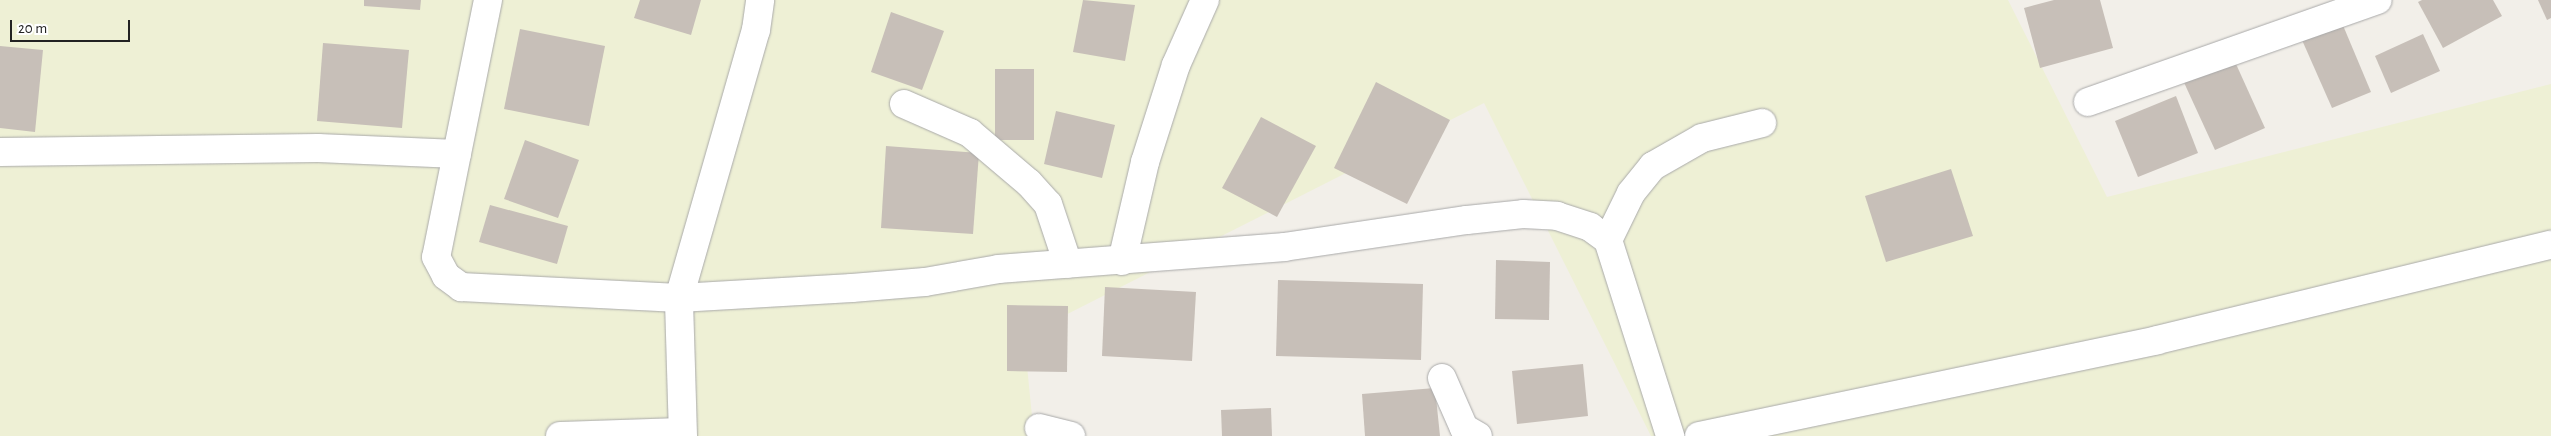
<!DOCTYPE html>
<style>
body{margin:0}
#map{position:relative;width:2551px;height:436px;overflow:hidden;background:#f2efe9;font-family:"Alegreya Sans",sans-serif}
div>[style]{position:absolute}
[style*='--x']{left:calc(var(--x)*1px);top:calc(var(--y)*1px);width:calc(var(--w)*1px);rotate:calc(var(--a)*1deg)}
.farmland>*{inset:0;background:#eef0d5}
.building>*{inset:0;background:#c7bfb8}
.roads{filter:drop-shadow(0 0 1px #a9a9a9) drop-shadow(0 0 1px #a9a9a9)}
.street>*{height:28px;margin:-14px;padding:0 14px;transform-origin:14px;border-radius:14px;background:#fff}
span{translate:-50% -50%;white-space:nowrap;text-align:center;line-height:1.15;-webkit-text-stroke:5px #fff;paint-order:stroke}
.scale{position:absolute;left:10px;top:20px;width:120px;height:22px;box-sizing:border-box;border:2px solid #222;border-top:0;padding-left:6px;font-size:15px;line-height:18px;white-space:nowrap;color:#222;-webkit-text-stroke:4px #fff;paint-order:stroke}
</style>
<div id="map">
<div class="farmland">
<div style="clip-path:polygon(0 0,2008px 0,2107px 197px,2551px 84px,2551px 436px,1651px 436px,1484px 103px,1024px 336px,1034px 436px,0 436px)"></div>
</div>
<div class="building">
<div style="clip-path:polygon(364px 0,421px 0,420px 10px,364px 6px)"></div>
<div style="clip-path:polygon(640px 0,701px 0,691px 35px,634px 18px)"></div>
<div style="clip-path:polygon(1083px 0,1135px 5px,1125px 61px,1073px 52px)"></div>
<div style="clip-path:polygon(2054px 0,2100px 0,2113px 48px,2040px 68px,2024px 8px)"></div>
<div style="clip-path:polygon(2422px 0,2493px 0,2502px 16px,2443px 48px,2418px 2px)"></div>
<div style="clip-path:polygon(2538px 0,2551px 0,2551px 18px,2547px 20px)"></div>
<div style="clip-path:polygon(891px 12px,944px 31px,922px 90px,871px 72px)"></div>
<div style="clip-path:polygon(2342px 23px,2371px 92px,2332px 108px,2302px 40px)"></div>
<div style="clip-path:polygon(520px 29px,605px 46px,589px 126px,504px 109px)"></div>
<div style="clip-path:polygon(2423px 34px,2440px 71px,2391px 93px,2375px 56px)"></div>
<div style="clip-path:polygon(323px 43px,409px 50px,402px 128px,317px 121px)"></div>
<div style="clip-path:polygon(0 46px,43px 50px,35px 132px,0 128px)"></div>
<div style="clip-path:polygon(2231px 53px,2265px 128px,2215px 150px,2181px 76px)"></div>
<div style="clip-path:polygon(995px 69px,1034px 69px,1034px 140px,995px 140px)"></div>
<div style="clip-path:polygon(1376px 82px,1450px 120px,1407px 204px,1334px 168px)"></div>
<div style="clip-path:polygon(2176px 96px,2198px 153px,2138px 177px,2115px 121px)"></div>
<div style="clip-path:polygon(1056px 111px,1115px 125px,1102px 178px,1044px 164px)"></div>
<div style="clip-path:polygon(1261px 117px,1316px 146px,1277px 217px,1222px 188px)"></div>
<div style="clip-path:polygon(525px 140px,579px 160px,558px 218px,504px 199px)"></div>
<div style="clip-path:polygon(886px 146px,979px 153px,973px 234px,881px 228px)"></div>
<div style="clip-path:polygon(1951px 169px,1973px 236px,1886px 262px,1865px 196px)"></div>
<div style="clip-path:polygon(490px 205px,568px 226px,557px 264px,479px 242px)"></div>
<div style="clip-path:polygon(1496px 260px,1550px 262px,1549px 320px,1495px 319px)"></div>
<div style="clip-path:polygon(1278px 280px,1423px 284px,1421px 360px,1276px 356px)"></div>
<div style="clip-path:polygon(1105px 287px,1196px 292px,1192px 361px,1102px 356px)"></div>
<div style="clip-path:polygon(1007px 305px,1068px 306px,1067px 372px,1007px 371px)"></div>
<div style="clip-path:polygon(1583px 364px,1588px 416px,1517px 424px,1512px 371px)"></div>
<div style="clip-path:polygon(1435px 388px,1440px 436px,1365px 436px,1362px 394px)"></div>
<div style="clip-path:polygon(1271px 408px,1272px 436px,1222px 436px,1221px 410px)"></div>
</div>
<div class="roads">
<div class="street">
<div style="--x:488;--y:0;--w:262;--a:101.4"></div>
<div style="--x:436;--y:257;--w:21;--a:62"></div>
<div style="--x:446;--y:276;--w:19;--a:36"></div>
<div style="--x:461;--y:287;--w:218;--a:2.9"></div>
<div style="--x:679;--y:298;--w:173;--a:-3.3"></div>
<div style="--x:852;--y:288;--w:73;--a:-4.7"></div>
<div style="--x:925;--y:282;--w:75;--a:-10"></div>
<div style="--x:999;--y:269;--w:286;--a:-4.4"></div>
<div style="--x:1284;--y:247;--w:185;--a:-8.4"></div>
<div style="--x:1467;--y:220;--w:56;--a:-6.1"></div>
<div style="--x:1523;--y:214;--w:34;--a:3"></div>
<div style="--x:1557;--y:216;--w:35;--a:18"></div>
<div style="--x:1590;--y:227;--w:22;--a:36"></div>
<div style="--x:1608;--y:240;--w:206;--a:72.4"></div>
<div style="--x:2088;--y:102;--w:307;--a:-19.4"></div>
<div style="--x:904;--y:104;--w:72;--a:23.7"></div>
<div style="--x:970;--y:133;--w:77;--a:40.3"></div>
<div style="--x:1029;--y:183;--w:28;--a:48"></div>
<div style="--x:1048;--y:204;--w:63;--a:71.6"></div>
<div style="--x:0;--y:152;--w:318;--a:-0.7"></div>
<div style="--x:318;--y:148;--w:139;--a:2.5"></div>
<div style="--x:1608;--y:240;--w:52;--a:-63.9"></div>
<div style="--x:1631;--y:193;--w:35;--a:-51"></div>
<div style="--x:1653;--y:166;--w:56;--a:-29.7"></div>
<div style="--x:1702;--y:138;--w:62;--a:-14"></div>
<div style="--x:1122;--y:261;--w:102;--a:-76.9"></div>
<div style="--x:1145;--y:162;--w:102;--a:-72.3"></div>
<div style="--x:1176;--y:65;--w:71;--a:-66"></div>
<div style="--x:1442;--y:378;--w:55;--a:66.3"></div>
<div style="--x:1464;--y:428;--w:16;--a:30"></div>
<div style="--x:1039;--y:428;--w:33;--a:14"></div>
<div style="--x:560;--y:436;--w:122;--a:-1.9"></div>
<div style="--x:683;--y:436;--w:138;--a:-91.7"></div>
<div style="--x:679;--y:298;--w:279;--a:-74"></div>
<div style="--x:756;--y:30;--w:30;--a:-82"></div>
<div style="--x:1699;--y:436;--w:468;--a:-11.8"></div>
<div style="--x:2157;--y:340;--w:405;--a:-13.6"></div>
</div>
</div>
<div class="scale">20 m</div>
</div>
